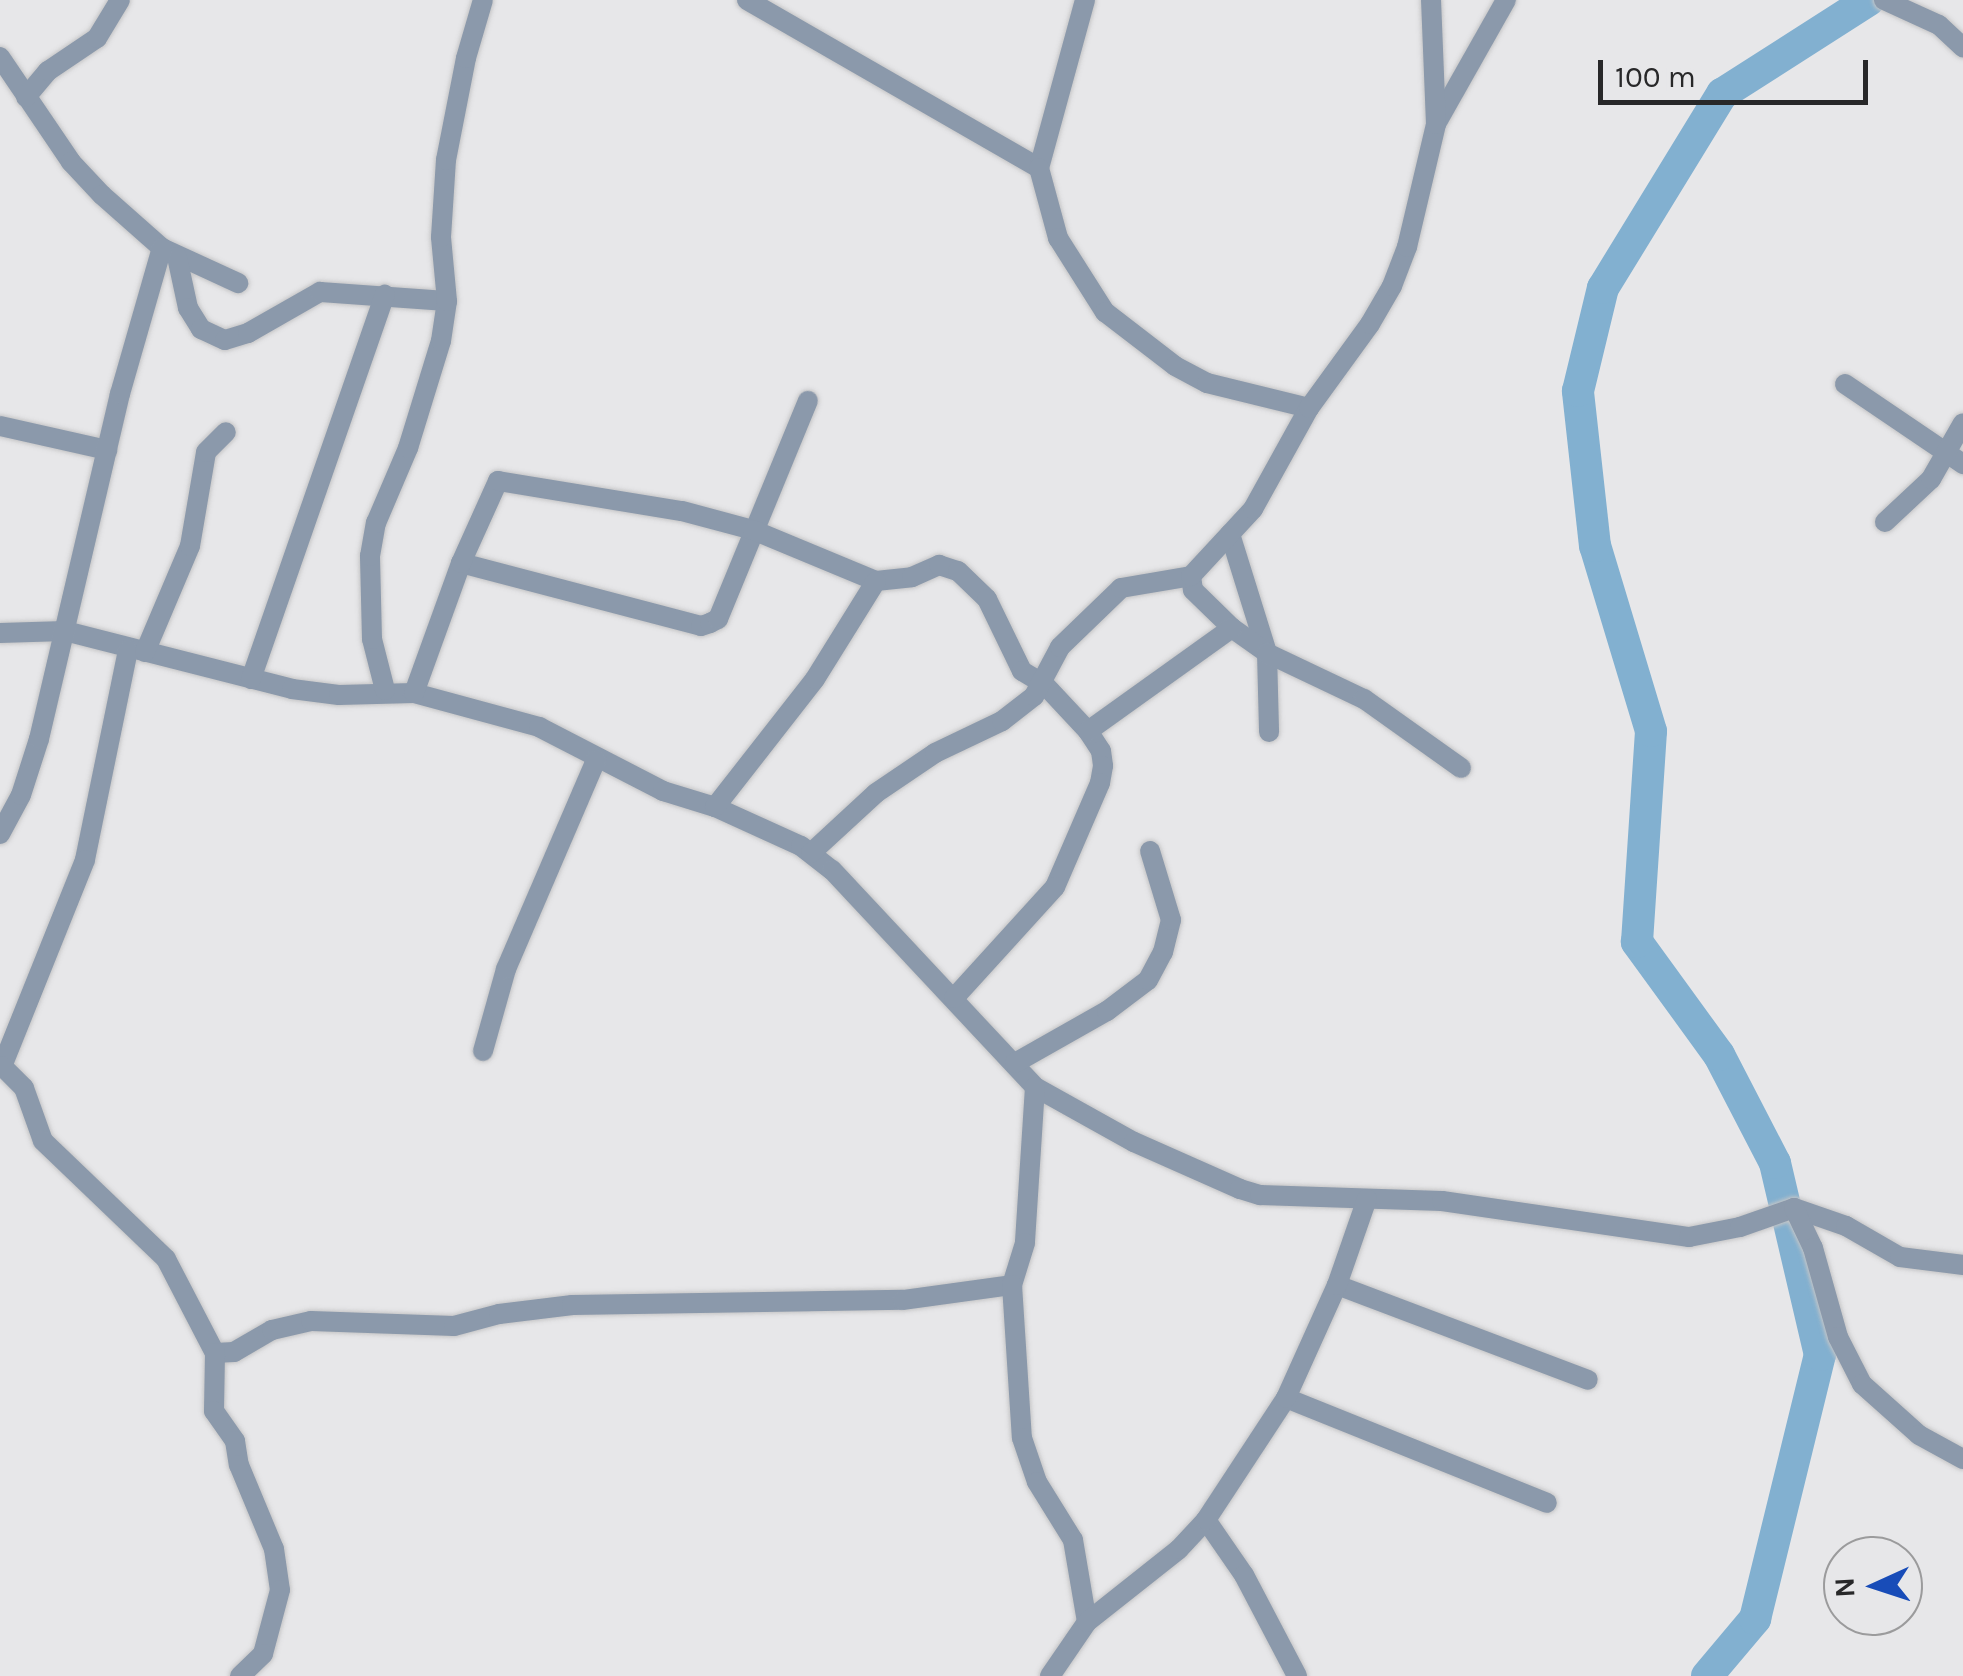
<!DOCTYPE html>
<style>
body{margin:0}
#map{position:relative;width:1963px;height:1676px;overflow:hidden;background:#e7e7e9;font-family:Karla,sans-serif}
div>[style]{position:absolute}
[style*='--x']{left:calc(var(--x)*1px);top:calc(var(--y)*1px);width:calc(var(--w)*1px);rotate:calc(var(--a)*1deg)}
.river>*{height:32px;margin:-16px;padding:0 16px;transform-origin:16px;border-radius:16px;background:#82b0d0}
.roads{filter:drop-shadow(0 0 2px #c5c5c6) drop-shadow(0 0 2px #c5c5c6)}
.minor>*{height:20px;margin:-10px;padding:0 10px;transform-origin:10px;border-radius:10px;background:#8b99ab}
span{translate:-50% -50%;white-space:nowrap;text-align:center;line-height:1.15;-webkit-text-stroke:8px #e7e7e9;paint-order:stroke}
.north{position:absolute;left:1823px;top:1536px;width:100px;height:100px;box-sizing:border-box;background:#e7e7e9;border:2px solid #9b9b9c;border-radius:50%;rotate:267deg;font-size:28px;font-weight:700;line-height:40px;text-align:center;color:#282829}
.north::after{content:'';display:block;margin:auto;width:35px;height:45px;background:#184cb8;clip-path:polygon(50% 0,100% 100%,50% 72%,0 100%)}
.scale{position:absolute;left:1598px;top:60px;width:270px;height:45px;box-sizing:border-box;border:5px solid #282829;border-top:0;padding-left:12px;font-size:30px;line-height:35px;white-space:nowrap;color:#282829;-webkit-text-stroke:8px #e7e7e9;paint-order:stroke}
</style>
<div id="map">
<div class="river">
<div style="--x:1707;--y:1676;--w:75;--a:-49.9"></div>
<div style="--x:1755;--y:1619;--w:272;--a:-76.2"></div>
<div style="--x:1820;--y:1355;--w:197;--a:-103.2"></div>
<div style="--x:1775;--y:1163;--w:122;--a:-117.4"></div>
<div style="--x:1719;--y:1055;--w:140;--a:-126"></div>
<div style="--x:1637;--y:942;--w:211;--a:-86.2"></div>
<div style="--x:1651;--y:731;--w:193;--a:-106.8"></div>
<div style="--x:1595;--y:546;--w:156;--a:-96.3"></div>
<div style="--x:1578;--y:391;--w:106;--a:-76.4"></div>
<div style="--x:1603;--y:288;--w:228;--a:-58.5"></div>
<div style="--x:1722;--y:94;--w:174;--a:-32.6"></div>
</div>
<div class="roads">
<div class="minor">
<div style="--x:747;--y:0;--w:337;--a:29.9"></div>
<div style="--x:1085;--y:0;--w:174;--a:105.3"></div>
<div style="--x:1039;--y:168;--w:73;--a:74.8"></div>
<div style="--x:1058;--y:238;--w:88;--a:57.6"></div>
<div style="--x:1105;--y:312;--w:88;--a:37.6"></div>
<div style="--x:1175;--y:366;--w:36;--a:28"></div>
<div style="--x:1207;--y:383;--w:105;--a:13.8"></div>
<div style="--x:1884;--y:0;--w:60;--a:24.4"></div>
<div style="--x:1939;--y:25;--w:33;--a:43"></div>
<div style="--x:0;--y:57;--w:127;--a:55.9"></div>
<div style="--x:71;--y:162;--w:45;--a:46.8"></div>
<div style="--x:102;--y:195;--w:80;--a:41.5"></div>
<div style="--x:162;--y:248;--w:84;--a:24.7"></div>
<div style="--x:26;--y:97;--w:34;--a:-50"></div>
<div style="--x:48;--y:71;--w:59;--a:-34"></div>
<div style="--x:97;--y:38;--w:44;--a:-58.8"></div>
<div style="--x:1437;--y:122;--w:140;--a:-60.5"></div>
<div style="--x:177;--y:257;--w:52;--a:77.8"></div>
<div style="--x:188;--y:308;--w:25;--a:58"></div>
<div style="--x:201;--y:329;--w:26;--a:25"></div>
<div style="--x:225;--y:340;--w:24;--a:-17"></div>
<div style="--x:248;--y:333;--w:83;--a:-29.7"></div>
<div style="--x:320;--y:292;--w:127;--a:4.1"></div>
<div style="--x:1845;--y:384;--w:143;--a:34.1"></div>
<div style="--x:0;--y:426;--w:110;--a:12.6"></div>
<div style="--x:1885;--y:522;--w:63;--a:-43.1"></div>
<div style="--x:1931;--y:479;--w:64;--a:-60.3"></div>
<div style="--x:1230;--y:534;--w:125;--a:72.7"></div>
<div style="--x:1267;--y:653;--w:79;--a:88.5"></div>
<div style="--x:461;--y:563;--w:248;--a:14.7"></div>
<div style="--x:701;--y:626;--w:9;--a:-18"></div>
<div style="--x:710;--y:623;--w:9;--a:-27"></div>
<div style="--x:718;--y:619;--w:236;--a:-67.6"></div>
<div style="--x:1191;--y:576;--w:14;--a:82"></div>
<div style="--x:1193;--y:590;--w:54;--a:44.3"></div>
<div style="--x:1232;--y:628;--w:43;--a:35.5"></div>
<div style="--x:1267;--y:653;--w:107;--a:25.4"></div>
<div style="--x:1364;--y:699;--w:119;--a:35.4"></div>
<div style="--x:0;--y:633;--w:65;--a:-1.8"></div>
<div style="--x:65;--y:631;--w:234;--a:14.3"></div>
<div style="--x:292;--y:689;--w:47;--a:7.3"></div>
<div style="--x:339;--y:695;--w:75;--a:-1.5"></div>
<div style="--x:414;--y:693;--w:130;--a:15.2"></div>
<div style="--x:539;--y:727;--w:140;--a:27.3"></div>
<div style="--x:663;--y:791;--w:54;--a:17.1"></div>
<div style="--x:715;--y:807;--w:94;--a:24.4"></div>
<div style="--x:801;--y:846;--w:39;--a:38"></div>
<div style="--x:832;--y:870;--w:297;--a:46.9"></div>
<div style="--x:1035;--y:1087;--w:113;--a:29.1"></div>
<div style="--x:1134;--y:1142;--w:116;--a:23.9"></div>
<div style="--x:1240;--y:1189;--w:21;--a:17"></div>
<div style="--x:1260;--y:1195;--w:182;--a:1.9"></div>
<div style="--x:1442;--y:1201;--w:250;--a:8.3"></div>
<div style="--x:1689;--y:1237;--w:52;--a:-11.1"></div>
<div style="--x:1740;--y:1227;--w:57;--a:-19.4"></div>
<div style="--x:1794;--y:1208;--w:55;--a:19.1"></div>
<div style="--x:1846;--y:1226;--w:62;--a:29.9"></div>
<div style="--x:1900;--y:1257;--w:64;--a:7.2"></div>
<div style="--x:128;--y:650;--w:214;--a:101.6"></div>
<div style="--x:85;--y:860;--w:222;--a:111.9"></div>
<div style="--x:2;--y:1066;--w:31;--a:45"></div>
<div style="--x:24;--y:1088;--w:56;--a:70.3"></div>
<div style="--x:43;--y:1141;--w:170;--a:43.8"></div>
<div style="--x:166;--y:1259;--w:106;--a:62.5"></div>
<div style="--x:215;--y:1353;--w:19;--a:-3"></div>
<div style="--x:234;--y:1352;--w:44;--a:-30.1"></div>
<div style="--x:272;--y:1330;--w:40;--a:-13"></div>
<div style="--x:311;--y:1321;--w:143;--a:2"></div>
<div style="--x:454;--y:1326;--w:47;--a:-14.9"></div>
<div style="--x:499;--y:1314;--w:74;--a:-7"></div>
<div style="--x:572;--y:1305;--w:331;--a:-0.9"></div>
<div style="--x:903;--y:1300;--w:110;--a:-7.8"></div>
<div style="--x:145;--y:652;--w:115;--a:-67"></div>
<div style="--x:190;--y:546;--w:95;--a:-80.3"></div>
<div style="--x:206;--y:452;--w:28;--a:-45"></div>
<div style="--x:251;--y:679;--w:407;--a:-70.8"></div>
<div style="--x:385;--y:690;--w:53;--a:-104.3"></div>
<div style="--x:372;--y:639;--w:83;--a:-91.4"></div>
<div style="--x:370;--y:556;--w:34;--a:-80"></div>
<div style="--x:376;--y:523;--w:82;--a:-66.9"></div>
<div style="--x:408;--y:448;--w:112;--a:-72.9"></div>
<div style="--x:441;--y:341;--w:40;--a:-81.5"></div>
<div style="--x:447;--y:301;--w:64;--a:-95.4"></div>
<div style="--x:441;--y:237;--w:77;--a:-86.3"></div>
<div style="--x:446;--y:160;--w:104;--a:-78.9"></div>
<div style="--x:466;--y:58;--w:60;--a:-73.7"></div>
<div style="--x:414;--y:693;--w:138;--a:-70.1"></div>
<div style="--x:461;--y:563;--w:90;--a:-65.7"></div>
<div style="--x:498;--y:481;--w:186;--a:9.3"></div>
<div style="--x:682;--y:511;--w:73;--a:15"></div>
<div style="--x:753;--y:530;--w:133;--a:22.5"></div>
<div style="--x:876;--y:581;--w:36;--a:-6"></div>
<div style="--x:912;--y:577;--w:30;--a:-24"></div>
<div style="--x:939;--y:565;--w:20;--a:18"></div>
<div style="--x:958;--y:571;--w:40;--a:44"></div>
<div style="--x:987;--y:599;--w:80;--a:64.1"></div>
<div style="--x:1022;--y:671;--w:26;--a:31"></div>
<div style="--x:1044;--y:684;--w:64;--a:46.9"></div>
<div style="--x:1088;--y:731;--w:24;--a:57"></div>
<div style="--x:1101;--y:751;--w:15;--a:82"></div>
<div style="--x:1103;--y:766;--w:17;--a:100"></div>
<div style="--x:1100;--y:783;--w:113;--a:113.4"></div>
<div style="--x:1055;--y:887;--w:150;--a:132.3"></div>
<div style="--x:1088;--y:731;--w:177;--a:-35.6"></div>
<div style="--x:715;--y:807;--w:162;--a:-52"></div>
<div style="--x:815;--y:679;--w:115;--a:-58.1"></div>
<div style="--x:0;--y:834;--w:44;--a:-61.7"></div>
<div style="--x:21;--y:795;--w:59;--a:-72.2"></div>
<div style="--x:39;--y:739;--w:354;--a:-76.8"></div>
<div style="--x:120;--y:394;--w:152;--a:-74"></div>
<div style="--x:811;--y:853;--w:88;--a:-42.7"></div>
<div style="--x:876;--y:793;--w:71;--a:-34.1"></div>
<div style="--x:935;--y:753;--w:74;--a:-25.5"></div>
<div style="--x:1002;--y:721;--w:41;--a:-38"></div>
<div style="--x:1034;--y:696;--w:55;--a:-62"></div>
<div style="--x:1060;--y:647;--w:85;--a:-44"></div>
<div style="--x:1121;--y:588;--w:71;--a:-9.7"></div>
<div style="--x:1191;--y:576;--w:91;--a:-47.2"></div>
<div style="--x:1253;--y:509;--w:115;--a:-61"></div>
<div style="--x:1309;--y:408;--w:104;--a:-54"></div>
<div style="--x:1370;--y:324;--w:44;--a:-59.9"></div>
<div style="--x:1392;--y:286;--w:42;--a:-69"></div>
<div style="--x:1407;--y:247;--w:126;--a:-76.7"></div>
<div style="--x:1436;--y:124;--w:124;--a:-92.3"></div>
<div style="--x:483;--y:1051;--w:85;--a:-74.3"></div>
<div style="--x:506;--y:969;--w:228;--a:-66.7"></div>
<div style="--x:1015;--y:1063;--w:106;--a:-29.5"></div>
<div style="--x:1107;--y:1011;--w:51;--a:-37.1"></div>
<div style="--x:1148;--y:980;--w:32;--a:-62"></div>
<div style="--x:1163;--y:952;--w:33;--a:-76"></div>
<div style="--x:1171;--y:920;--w:72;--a:-106.9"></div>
<div style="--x:1035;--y:1087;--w:156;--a:93.7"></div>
<div style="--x:1025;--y:1243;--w:44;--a:107.2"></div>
<div style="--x:1012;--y:1285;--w:153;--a:86.3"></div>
<div style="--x:1022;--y:1438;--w:46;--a:71.2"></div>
<div style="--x:1037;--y:1482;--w:68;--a:58.2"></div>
<div style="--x:1073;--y:1540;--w:83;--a:80.3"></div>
<div style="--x:1794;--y:1208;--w:44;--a:64.6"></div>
<div style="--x:1813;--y:1248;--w:92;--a:74.3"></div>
<div style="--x:1838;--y:1337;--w:53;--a:62.9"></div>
<div style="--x:1862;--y:1384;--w:76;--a:41.8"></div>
<div style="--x:1919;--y:1435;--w:50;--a:28.6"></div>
<div style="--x:1337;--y:1285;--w:268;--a:20.7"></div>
<div style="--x:215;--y:1353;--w:58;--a:91"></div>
<div style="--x:214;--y:1411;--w:37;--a:55"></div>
<div style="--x:235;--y:1441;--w:24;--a:81"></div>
<div style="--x:239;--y:1465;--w:91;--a:67.4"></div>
<div style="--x:274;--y:1549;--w:41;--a:81.7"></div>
<div style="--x:280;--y:1590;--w:66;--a:104.9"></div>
<div style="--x:263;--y:1654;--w:32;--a:136"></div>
<div style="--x:1286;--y:1398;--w:281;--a:21.9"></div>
<div style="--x:1206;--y:1520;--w:67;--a:55.4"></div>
<div style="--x:1244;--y:1575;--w:114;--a:62.3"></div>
<div style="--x:1050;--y:1676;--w:65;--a:-55.6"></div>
<div style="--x:1087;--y:1622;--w:117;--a:-38.4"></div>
<div style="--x:1179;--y:1549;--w:40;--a:-47"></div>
<div style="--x:1206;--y:1520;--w:146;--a:-56.7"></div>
<div style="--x:1286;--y:1398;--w:124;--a:-65.7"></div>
<div style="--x:1337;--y:1285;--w:91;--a:-70.8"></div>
</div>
</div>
<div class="north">N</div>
<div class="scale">100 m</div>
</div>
